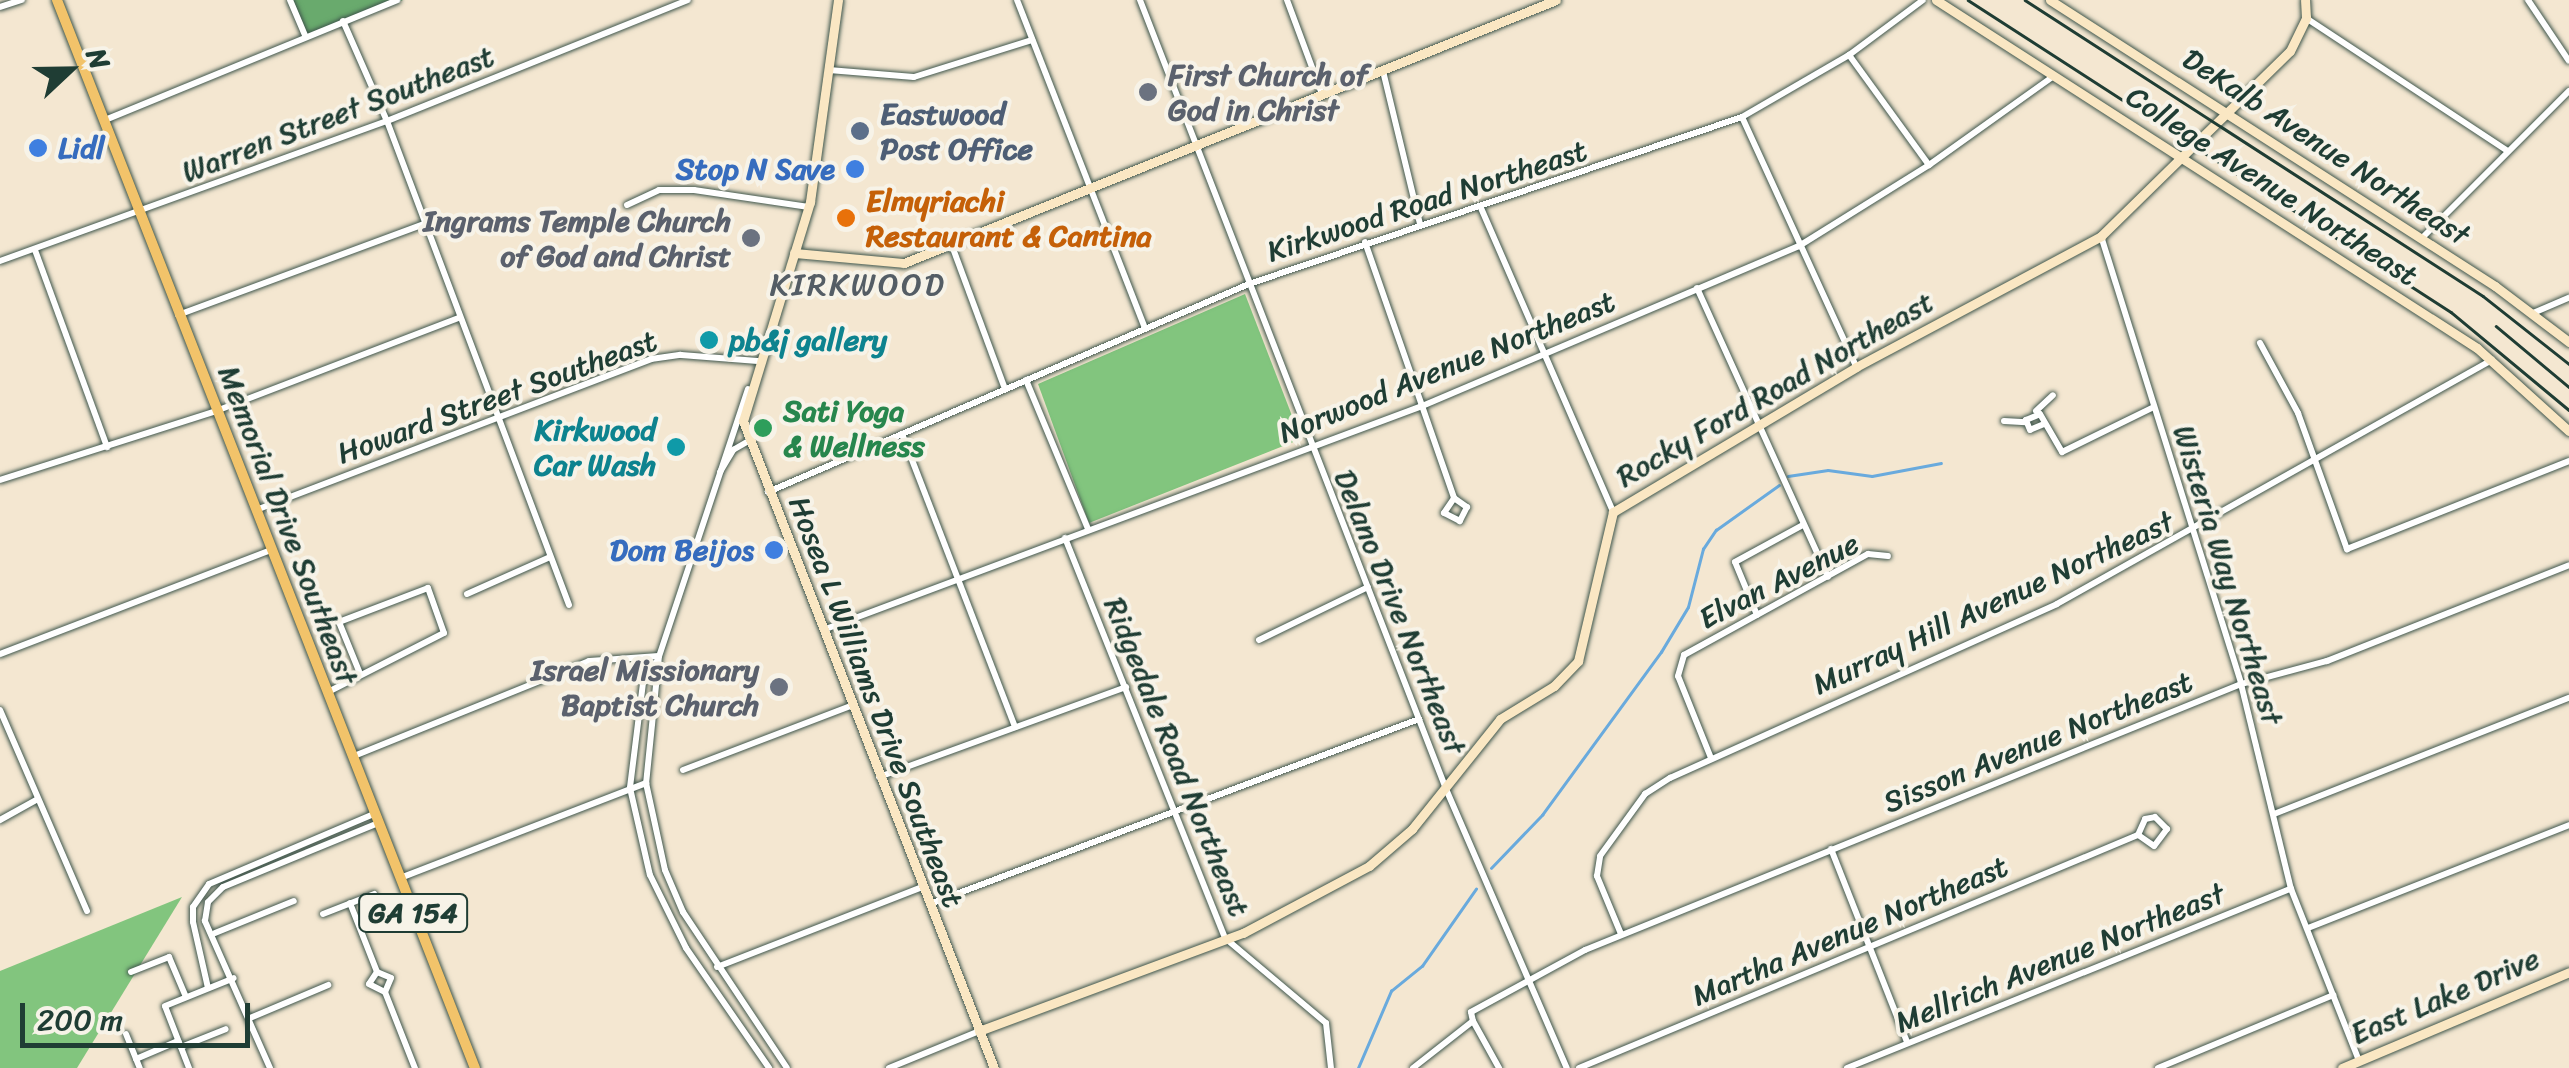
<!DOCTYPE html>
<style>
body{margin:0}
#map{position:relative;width:2569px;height:1068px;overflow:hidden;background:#f4e7d1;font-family:Sriracha,sans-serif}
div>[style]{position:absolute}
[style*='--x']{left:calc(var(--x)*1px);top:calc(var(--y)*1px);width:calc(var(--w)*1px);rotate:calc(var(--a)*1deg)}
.green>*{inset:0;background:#82c57e}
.forest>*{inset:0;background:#69aa6d}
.stream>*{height:2.5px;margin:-1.25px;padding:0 1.25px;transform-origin:1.25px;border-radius:1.25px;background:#69aadd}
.roads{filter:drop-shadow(0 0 2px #3f564c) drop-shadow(0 0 2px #3f564c)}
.street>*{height:6px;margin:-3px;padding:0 3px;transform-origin:3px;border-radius:3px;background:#fff}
.secondary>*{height:9px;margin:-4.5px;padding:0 4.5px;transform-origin:4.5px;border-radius:4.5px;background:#fae7c3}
.primary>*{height:10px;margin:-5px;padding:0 5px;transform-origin:5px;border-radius:5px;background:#f2c36a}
.rail>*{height:2.5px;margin:-1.25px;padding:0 1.25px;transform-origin:1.25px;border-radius:1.25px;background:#1f3d34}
.dots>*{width:28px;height:28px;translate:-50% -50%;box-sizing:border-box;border:5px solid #f7f3e8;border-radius:50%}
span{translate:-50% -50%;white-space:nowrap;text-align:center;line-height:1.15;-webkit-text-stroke:8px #f7f3e8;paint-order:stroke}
.shield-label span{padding:2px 8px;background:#f7f3e8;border:2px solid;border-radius:8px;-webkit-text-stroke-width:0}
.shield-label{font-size:28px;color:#1f3d34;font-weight:700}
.worship-label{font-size:30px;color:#5b616d;font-weight:700}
.left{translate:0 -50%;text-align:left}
.right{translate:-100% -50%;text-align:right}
.street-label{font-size:30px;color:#1f3d34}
.service-label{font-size:30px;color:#4e5e75;font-weight:700}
.shop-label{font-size:30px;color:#366cbe;font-weight:700}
.food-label{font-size:30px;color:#c56008;font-weight:700}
.culture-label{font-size:30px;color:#0d838f;font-weight:700}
.leisure-label{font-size:30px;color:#27864d;font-weight:700}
.neighbourhood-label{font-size:32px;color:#545d65;letter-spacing:2.5px}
.north{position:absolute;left:20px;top:20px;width:100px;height:100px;-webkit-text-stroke:8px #f7f3e8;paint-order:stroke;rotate:68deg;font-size:28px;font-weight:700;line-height:40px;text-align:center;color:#1f3d34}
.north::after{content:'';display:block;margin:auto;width:35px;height:45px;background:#1f3d34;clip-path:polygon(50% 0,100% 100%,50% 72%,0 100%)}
.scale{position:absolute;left:20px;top:1003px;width:230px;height:45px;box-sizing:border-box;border:5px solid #1f3d34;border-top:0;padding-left:12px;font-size:30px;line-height:35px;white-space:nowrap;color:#1f3d34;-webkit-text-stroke:8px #f7f3e8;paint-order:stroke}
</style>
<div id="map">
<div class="green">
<div style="clip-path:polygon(1245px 294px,1301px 439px,1089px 523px,1038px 384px)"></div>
<div style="clip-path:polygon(182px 897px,77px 1068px,0 1068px,0 971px)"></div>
</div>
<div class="forest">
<div style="clip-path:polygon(293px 0,403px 0,308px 37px)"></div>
</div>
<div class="stream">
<div style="--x:1788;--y:476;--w:40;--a:-8.5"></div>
<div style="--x:1828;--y:470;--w:44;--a:7.8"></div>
<div style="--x:1872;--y:476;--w:70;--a:-10.7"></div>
<div style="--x:1491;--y:868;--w:74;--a:-46.1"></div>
<div style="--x:1542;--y:815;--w:202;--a:-53.9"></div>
<div style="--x:1661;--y:652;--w:52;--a:-59"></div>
<div style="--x:1688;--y:607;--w:60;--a:-75.5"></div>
<div style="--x:1703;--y:549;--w:23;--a:-56"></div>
<div style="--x:1716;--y:530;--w:77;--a:-35.5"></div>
<div style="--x:1358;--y:1068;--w:84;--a:-66.8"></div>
<div style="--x:1391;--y:991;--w:40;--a:-39"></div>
<div style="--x:1422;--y:966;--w:94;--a:-55"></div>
</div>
<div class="roads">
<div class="street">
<div style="--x:290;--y:0;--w:39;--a:67"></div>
<div style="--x:1017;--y:0;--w:353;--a:68.7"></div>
<div style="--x:1140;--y:0;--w:846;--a:68.8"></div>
<div style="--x:1446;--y:789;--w:304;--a:66.6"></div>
<div style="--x:1287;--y:0;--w:100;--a:69.6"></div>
<div style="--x:2528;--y:0;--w:73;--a:56.1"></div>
<div style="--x:0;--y:7;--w:23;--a:-18"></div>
<div style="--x:2306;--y:18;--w:242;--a:33.4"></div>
<div style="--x:343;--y:21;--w:109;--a:66.3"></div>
<div style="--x:387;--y:121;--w:517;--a:69.39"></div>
<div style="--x:1849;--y:55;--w:136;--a:54"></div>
<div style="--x:829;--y:70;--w:85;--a:4.7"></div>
<div style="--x:914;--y:77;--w:124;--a:-17.4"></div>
<div style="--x:1383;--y:71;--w:157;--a:76.4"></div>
<div style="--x:1742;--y:117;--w:274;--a:65.4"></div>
<div style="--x:105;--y:120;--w:316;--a:-22.3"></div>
<div style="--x:627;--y:205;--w:35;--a:-25"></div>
<div style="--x:659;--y:190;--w:35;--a:0"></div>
<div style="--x:694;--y:190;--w:116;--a:8.4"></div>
<div style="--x:1481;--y:208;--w:331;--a:66.5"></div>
<div style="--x:2101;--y:236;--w:469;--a:72.6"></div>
<div style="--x:2241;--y:684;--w:211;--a:76.3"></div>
<div style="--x:2291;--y:889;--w:182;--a:68.4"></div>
<div style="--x:2422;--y:238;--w:208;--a:-45"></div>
<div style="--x:1365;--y:242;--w:271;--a:70.8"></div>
<div style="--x:1454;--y:498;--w:16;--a:35"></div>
<div style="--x:1467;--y:507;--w:16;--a:117"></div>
<div style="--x:1460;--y:521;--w:18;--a:-153"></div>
<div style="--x:1444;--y:513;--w:18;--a:-56"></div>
<div style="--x:951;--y:243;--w:156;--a:69.7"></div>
<div style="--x:35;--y:250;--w:210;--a:69.9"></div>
<div style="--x:0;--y:261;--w:412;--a:-19.9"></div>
<div style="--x:387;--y:121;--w:324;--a:-21.9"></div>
<div style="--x:1697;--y:288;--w:317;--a:65.6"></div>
<div style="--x:2533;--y:313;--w:39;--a:-23"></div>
<div style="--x:178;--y:315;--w:262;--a:-20.3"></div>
<div style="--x:2260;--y:343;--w:80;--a:61.5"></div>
<div style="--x:2298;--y:413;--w:145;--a:70.2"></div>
<div style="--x:2347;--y:549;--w:239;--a:-21.6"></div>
<div style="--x:1026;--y:380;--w:161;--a:67.4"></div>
<div style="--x:748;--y:389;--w:281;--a:108.4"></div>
<div style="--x:659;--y:656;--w:128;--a:95.8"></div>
<div style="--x:646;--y:783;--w:89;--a:77.7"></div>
<div style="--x:665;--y:870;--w:46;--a:66.8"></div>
<div style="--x:683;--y:912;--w:187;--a:56.3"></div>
<div style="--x:2036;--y:411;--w:23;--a:-43"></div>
<div style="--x:2004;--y:421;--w:22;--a:3"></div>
<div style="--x:2044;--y:424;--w:15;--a:157"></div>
<div style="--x:2030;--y:430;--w:11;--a:-112"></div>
<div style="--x:2026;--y:420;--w:15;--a:-23"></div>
<div style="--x:2040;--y:414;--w:44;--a:59.9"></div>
<div style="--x:2062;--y:452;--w:102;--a:-26.1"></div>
<div style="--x:902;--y:434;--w:314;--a:68.9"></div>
<div style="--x:720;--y:472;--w:26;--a:-59"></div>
<div style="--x:733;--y:450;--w:16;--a:-30"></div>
<div style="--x:0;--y:480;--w:227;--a:-17.7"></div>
<div style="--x:216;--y:411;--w:259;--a:-21"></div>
<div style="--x:768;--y:492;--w:524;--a:-23.39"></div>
<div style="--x:1249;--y:284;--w:521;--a:-18.71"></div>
<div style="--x:1742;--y:117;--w:124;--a:-30.1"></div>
<div style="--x:1849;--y:55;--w:92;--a:-36.6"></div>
<div style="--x:256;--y:510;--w:423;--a:-20.9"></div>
<div style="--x:651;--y:359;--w:30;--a:-8"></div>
<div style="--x:681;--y:355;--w:77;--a:4.5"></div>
<div style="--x:1065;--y:538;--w:431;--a:68.2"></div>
<div style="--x:1225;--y:938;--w:132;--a:40.1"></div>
<div style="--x:1326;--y:1023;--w:45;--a:83.7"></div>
<div style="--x:467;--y:594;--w:91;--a:-24"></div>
<div style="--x:1757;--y:615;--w:57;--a:-112.5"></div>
<div style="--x:1735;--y:562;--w:77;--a:-28.6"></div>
<div style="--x:823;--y:630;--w:640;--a:-20.5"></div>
<div style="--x:1422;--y:406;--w:410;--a:-23"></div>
<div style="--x:1799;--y:246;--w:153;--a:-31.9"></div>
<div style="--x:1929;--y:165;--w:153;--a:-35.5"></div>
<div style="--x:1259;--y:640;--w:121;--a:-25.9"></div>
<div style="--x:0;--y:654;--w:290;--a:-21"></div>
<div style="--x:656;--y:662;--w:25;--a:122"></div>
<div style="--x:643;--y:683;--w:106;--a:97.1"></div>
<div style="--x:630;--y:788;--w:89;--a:77.1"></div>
<div style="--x:650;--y:875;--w:81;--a:63.7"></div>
<div style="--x:686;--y:948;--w:146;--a:55.3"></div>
<div style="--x:328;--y:692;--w:130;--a:-27"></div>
<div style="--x:444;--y:633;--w:48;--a:-109.6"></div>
<div style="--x:428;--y:588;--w:95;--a:159.1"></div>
<div style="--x:339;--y:622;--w:53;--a:67.8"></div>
<div style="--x:0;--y:710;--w:219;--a:66.6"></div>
<div style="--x:354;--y:756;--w:253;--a:-22"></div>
<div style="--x:589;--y:661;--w:70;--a:-4.1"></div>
<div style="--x:1711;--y:758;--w:88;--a:-111.9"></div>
<div style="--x:1678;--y:676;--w:22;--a:-74"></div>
<div style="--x:1684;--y:655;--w:210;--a:-28.8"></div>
<div style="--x:1868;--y:554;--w:20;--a:6"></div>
<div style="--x:683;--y:770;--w:180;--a:-20.9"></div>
<div style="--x:879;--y:777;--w:263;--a:-20"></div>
<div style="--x:2274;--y:814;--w:317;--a:-21.5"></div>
<div style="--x:0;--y:820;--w:43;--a:-28.9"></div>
<div style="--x:1831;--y:849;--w:207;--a:68.5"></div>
<div style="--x:400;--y:878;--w:264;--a:-21.1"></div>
<div style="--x:350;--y:903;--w:74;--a:68.6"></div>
<div style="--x:377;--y:972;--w:15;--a:23"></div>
<div style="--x:391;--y:978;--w:15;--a:113"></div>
<div style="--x:385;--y:992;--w:82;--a:68.5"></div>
<div style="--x:930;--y:904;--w:523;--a:-20.72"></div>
<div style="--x:323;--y:914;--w:55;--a:-21.4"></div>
<div style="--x:2308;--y:928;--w:281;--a:-21.5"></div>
<div style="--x:215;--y:933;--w:85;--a:-22.1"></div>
<div style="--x:1621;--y:934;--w:63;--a:-112.5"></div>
<div style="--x:1597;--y:876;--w:20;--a:-81"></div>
<div style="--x:1600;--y:856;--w:77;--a:-54"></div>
<div style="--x:1645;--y:794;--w:30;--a:-33"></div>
<div style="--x:1670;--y:778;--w:424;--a:-24.2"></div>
<div style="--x:2057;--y:604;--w:499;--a:-29.3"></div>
<div style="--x:717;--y:967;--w:220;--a:-21.3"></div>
<div style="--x:131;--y:972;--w:41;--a:-21.5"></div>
<div style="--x:169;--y:957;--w:43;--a:67"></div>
<div style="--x:377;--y:972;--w:14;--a:124"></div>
<div style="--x:369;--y:984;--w:18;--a:27"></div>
<div style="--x:208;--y:988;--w:68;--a:-102.8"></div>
<div style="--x:193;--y:922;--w:15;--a:-90"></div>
<div style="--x:193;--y:907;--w:28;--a:-55"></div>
<div style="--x:209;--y:884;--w:179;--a:-23"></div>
<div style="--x:250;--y:1018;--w:85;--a:-22.9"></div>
<div style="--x:1473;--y:1021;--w:54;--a:61"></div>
<div style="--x:126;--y:1034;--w:37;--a:68"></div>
<div style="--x:181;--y:1047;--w:48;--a:-21.8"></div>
<div style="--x:136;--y:1059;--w:46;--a:-23.2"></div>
<div style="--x:189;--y:1068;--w:66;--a:-111.2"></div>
<div style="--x:165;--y:1006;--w:74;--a:-22.1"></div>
<div style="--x:270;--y:1068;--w:161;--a:-113.9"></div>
<div style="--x:205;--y:921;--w:19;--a:-81"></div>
<div style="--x:208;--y:902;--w:21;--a:-45"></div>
<div style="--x:223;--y:887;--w:168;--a:-22.4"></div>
<div style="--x:889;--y:1068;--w:97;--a:-22.3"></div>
<div style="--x:1413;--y:1068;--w:76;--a:-38.1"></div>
<div style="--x:1473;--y:1021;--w:9;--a:-103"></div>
<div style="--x:1471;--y:1012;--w:130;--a:-28.5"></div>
<div style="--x:1585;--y:950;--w:708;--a:-22.07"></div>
<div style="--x:2241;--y:684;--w:89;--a:-15"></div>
<div style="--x:2327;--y:661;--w:260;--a:-21.6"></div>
<div style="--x:1579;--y:1068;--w:606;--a:-22.63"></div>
<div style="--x:2138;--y:835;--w:17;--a:-66"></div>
<div style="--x:2145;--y:819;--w:10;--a:-11"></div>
<div style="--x:2155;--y:817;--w:17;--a:45"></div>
<div style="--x:2167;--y:829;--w:21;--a:127"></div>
<div style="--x:2154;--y:846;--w:19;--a:-145"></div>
<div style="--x:1847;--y:1068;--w:479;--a:-22"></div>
<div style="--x:2158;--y:1068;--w:190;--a:-22.6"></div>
</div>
<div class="secondary">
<div style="--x:838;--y:0;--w:204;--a:97.9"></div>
<div style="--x:810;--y:202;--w:229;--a:107"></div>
<div style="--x:743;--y:421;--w:694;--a:68.8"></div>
<div style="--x:1936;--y:0;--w:643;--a:32.75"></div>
<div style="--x:2477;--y:348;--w:124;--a:42.1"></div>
<div style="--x:2050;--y:0;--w:529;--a:32.73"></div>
<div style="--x:2495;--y:286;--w:93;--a:37.1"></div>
<div style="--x:794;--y:253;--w:110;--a:5.2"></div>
<div style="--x:904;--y:263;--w:703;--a:-21.97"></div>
<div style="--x:979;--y:1031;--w:282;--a:-20.4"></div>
<div style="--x:1243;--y:933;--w:143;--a:-28"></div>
<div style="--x:1369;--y:866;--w:57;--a:-40.7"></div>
<div style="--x:1412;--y:829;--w:141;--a:-51.3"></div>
<div style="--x:1500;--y:719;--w:63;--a:-31.4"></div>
<div style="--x:1554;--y:686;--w:35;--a:-46"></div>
<div style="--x:1578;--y:661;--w:153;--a:-76.8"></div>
<div style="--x:1613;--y:512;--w:283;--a:-30.8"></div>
<div style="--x:1856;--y:367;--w:278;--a:-28.1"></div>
<div style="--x:2101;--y:236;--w:264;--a:-44.4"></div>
<div style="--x:2290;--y:51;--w:37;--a:-64"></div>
<div style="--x:2306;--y:18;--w:18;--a:-93"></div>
<div style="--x:2342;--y:1068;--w:246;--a:-22.9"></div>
</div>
<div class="primary">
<div style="--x:57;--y:0;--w:1147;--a:68.63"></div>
</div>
</div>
<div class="rail">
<div style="--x:1968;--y:0;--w:575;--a:32.86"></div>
<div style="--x:2451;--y:312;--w:153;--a:39.7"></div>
<div style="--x:2025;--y:0;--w:545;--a:32.87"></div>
<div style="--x:2483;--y:296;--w:110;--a:38.3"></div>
<div style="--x:2496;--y:326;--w:95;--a:39.9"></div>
</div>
<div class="dots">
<div style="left:1148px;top:92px;background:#6b7280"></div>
<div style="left:860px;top:131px;background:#5c6f8a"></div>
<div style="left:38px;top:148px;background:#3f7fe0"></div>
<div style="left:855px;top:169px;background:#3f7fe0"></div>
<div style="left:846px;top:218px;background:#e8710a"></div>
<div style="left:751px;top:238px;background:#6b7280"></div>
<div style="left:709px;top:340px;background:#0f9aa8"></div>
<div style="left:763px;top:428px;background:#2e9e5b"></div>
<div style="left:676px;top:447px;background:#0f9aa8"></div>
<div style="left:774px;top:550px;background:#3f7fe0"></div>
<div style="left:779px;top:687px;background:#6b7280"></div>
</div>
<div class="shield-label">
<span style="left:413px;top:913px">GA 154</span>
</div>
<div class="worship-label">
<span class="left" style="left:1168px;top:92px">First Church of<br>God in Christ</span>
<span class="right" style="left:731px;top:238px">Ingrams Temple Church<br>of God and Christ</span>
<span class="right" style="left:759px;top:687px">Israel Missionary<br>Baptist Church</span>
</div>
<div class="street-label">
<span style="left:338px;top:114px;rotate:-21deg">Warren Street Southeast</span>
<span style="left:2326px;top:147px;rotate:33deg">DeKalb Avenue Northeast</span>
<span style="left:2272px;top:186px;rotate:33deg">College Avenue Northeast</span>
<span style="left:1427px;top:201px;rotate:-18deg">Kirkwood Road Northeast</span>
<span style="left:1447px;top:367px;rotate:-22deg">Norwood Avenue Northeast</span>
<span style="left:1775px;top:389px;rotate:-30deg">Rocky Ford Road Northeast</span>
<span style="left:497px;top:397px;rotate:-20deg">Howard Street Southeast</span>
<span style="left:288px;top:525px;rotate:69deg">Memorial Drive Southeast</span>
<span style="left:2228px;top:575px;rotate:73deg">Wisteria Way Northeast</span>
<span style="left:1779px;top:581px;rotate:-27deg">Elvan Avenue</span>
<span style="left:1993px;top:603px;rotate:-25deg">Murray Hill Avenue Northeast</span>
<span style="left:1400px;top:612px;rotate:68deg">Delano Drive Northeast</span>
<span style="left:876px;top:702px;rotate:69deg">Hosea L Williams Drive Southeast</span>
<span style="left:2038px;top:742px;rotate:-22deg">Sisson Avenue Northeast</span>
<span style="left:1177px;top:757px;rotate:68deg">Ridgedale Road Northeast</span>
<span style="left:1850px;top:931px;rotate:-23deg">Martha Avenue Northeast</span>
<span style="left:2060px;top:958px;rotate:-22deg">Mellrich Avenue Northeast</span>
<span style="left:2445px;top:996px;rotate:-23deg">East Lake Drive</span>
</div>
<div class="service-label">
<span class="left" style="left:880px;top:131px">Eastwood<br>Post Office</span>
</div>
<div class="shop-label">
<span class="left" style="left:58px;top:148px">Lidl</span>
<span class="right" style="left:835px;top:169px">Stop N Save</span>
<span class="right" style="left:754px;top:550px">Dom Beijos</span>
</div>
<div class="food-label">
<span class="left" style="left:866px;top:218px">Elmyriachi<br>Restaurant &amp; Cantina</span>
</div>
<div class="culture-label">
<span class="left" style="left:729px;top:340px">pb&amp;j gallery</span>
<span class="right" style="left:656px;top:447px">Kirkwood<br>Car Wash</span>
</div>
<div class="leisure-label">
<span class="left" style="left:783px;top:428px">Sati Yoga<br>&amp; Wellness</span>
</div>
<div class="neighbourhood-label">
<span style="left:858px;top:285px">KIRKWOOD</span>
</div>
<div class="north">N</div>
<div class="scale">200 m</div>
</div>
